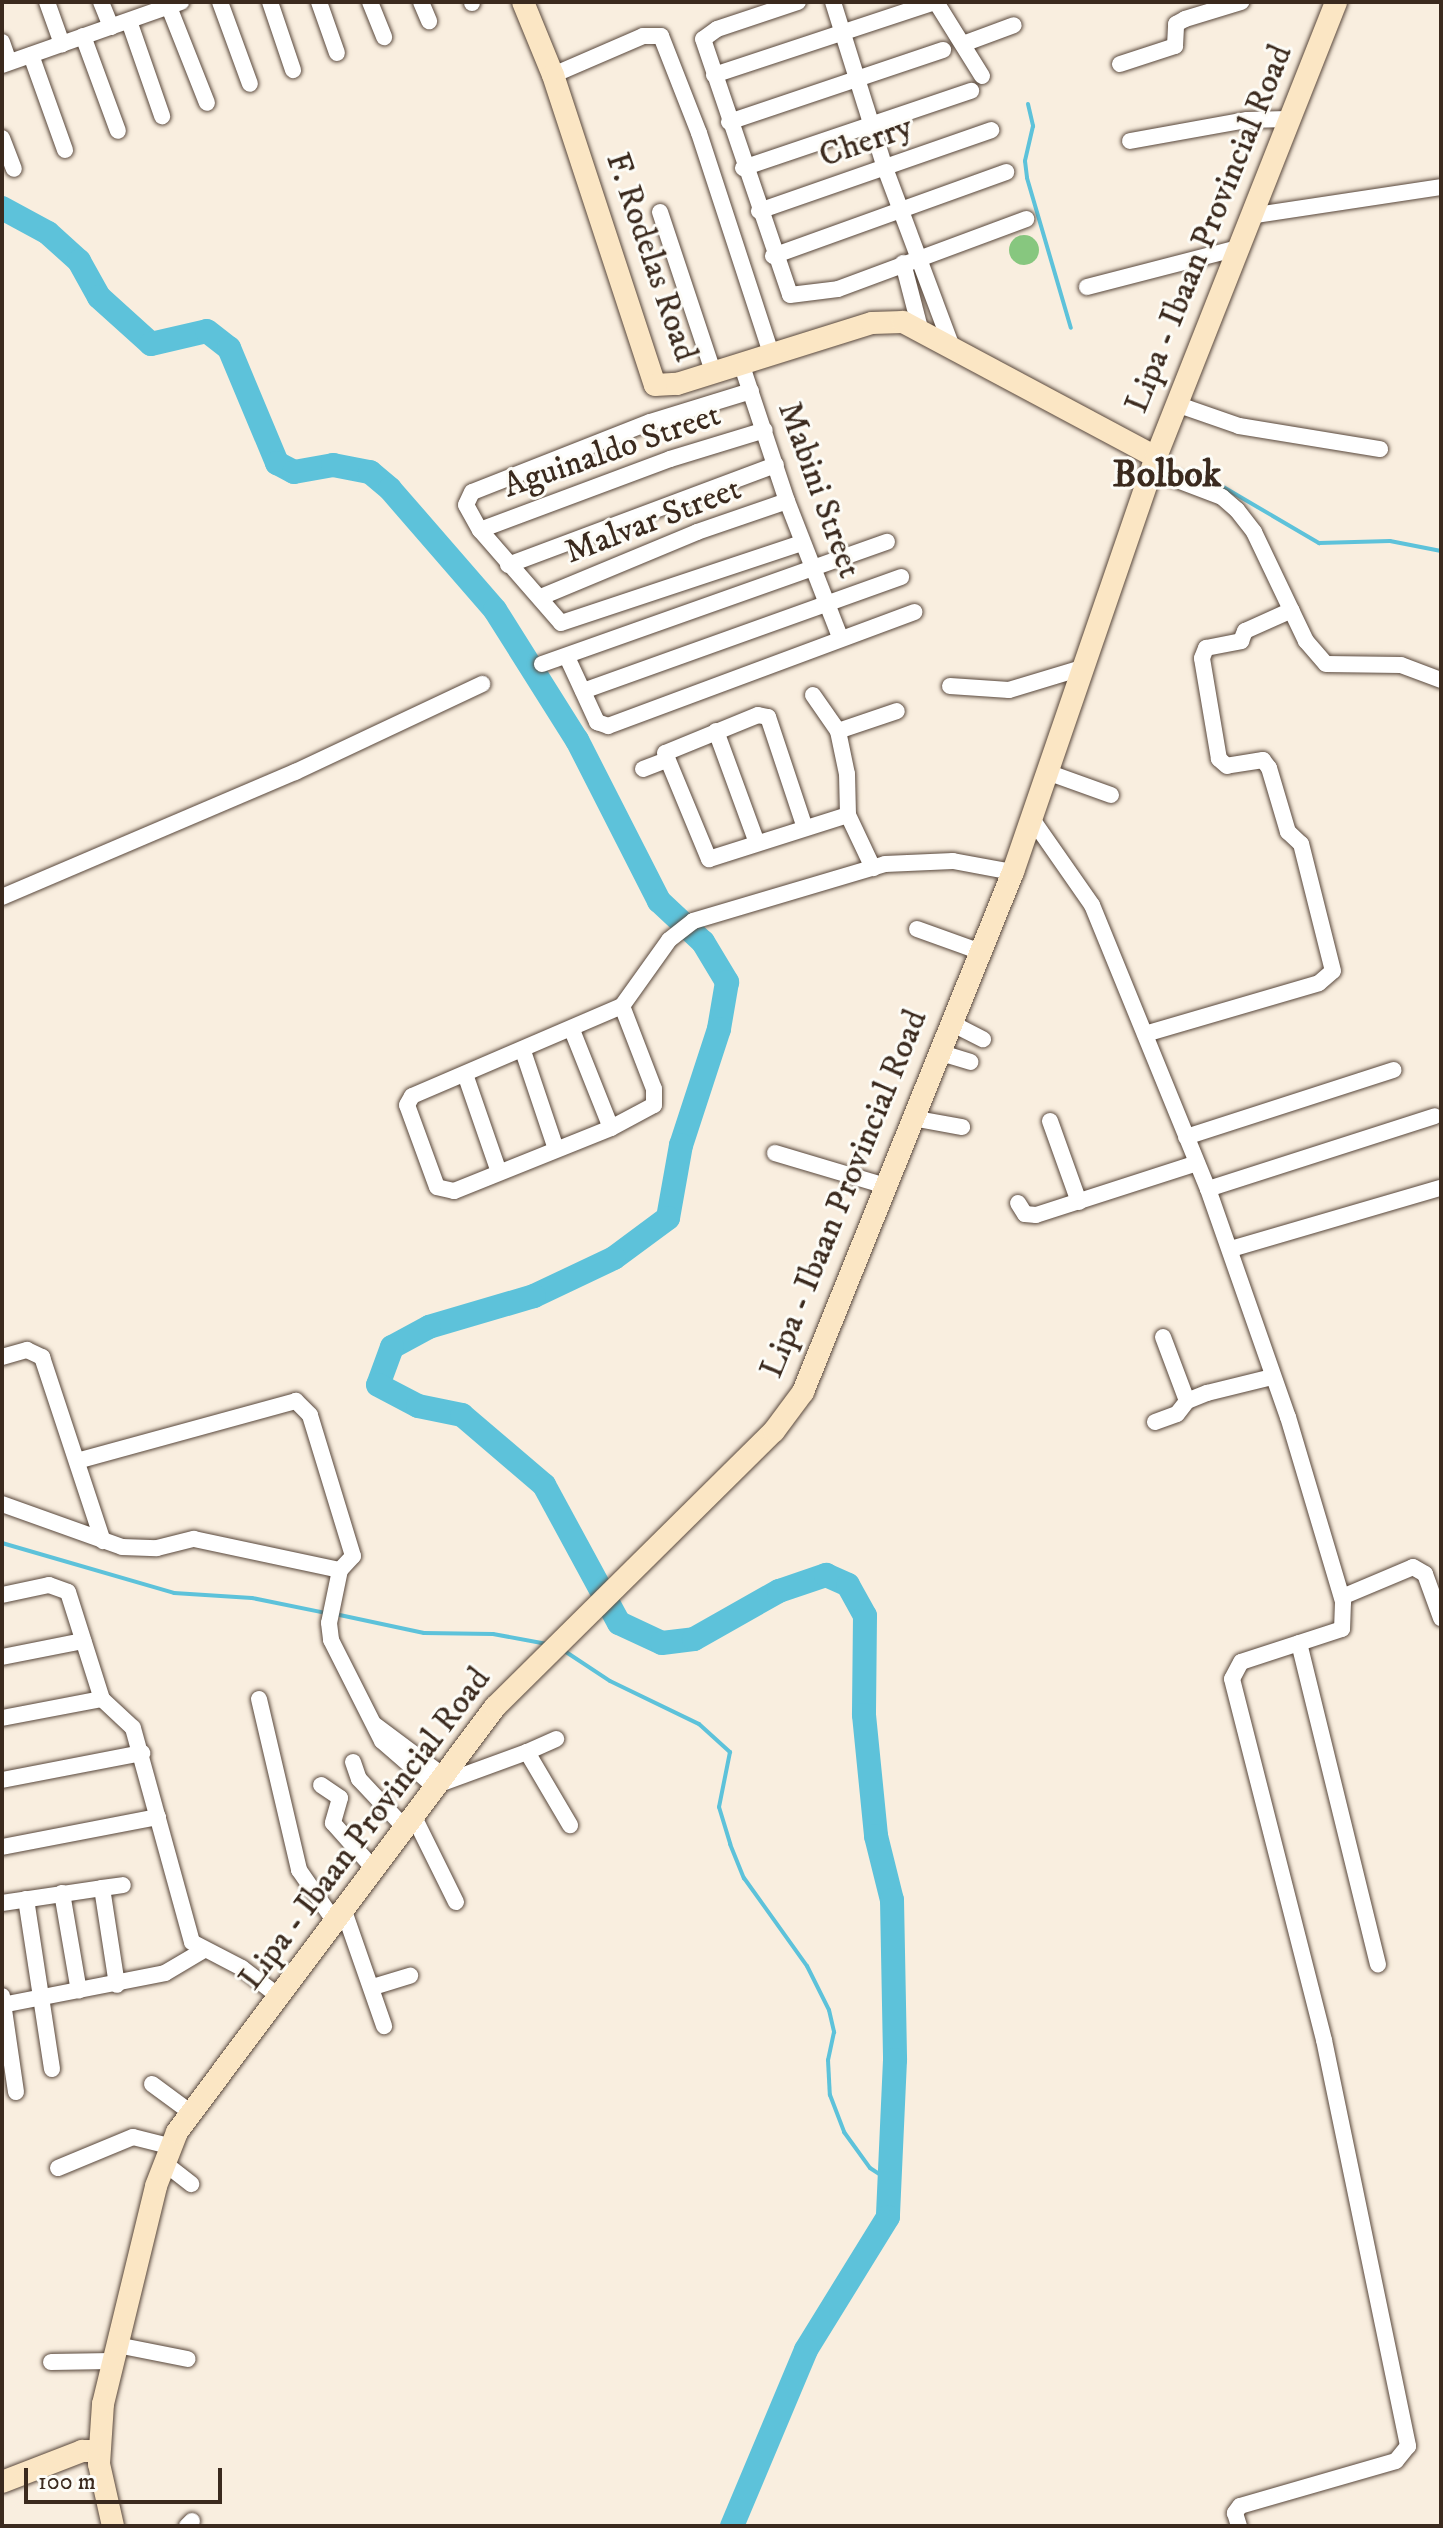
<!DOCTYPE html>
<style>
body{margin:0}
#map{position:relative;width:1443px;height:2528px;overflow:hidden;background:#f9eedf;font-family:"IM FELL DW Pica",serif}
div>[style]{position:absolute}
[style*='--x']{left:calc(var(--x)*1px);top:calc(var(--y)*1px);width:calc(var(--w)*1px);rotate:calc(var(--a)*1deg)}
.green>*{inset:0;background:#87c77f}
.round{border-radius:50%}
.stream>*{height:4px;margin:-2px;padding:0 2px;transform-origin:2px;border-radius:2px;background:#5dc2da}
.river>*{height:24px;margin:-12px;padding:0 12px;transform-origin:12px;border-radius:12px;background:#5dc2da}
.roads{filter:drop-shadow(0 0 2px #58473b) drop-shadow(0 0 2px #58473b)}
.street>*{height:16px;margin:-8px;padding:0 8px;transform-origin:8px;border-radius:8px;background:#fff}
.secondary>*{height:22px;margin:-11px;padding:0 11px;transform-origin:11px;border-radius:11px;background:#fbe6c4}
span{translate:-50% -50%;white-space:nowrap;text-align:center;line-height:1.15;-webkit-text-stroke:6px #fdfcf7;paint-order:stroke}
.street-label{font-size:34px;color:#3b2a1e}
.quarter-label{font-size:38px;color:#3b2a1e;font-weight:700}
.frame{position:absolute;inset:0;border:4px solid #3b2a1e;pointer-events:none}
.scale{position:absolute;left:24px;top:2468px;width:198px;height:36px;box-sizing:border-box;border:4px solid #3b2a1e;border-top:0;padding-left:10px;font-size:24px;line-height:28px;white-space:nowrap;color:#3b2a1e;-webkit-text-stroke:6px #fdfcf7;paint-order:stroke}
</style>
<div id="map">
<div class="green">
<div class="round" style="left:1009px;top:235px;width:30px;height:30px"></div>
</div>
<div class="stream">
<div style="--x:1028;--y:104;--w:23;--a:77"></div>
<div style="--x:1033;--y:126;--w:36;--a:103"></div>
<div style="--x:1025;--y:161;--w:17;--a:83"></div>
<div style="--x:1027;--y:178;--w:156;--a:73.7"></div>
<div style="--x:1208;--y:478;--w:129;--a:30.4"></div>
<div style="--x:1319;--y:543;--w:71;--a:-1.6"></div>
<div style="--x:1390;--y:541;--w:52;--a:11.1"></div>
<div style="--x:2;--y:1543;--w:179;--a:16.2"></div>
<div style="--x:174;--y:1593;--w:78;--a:3.7"></div>
<div style="--x:252;--y:1598;--w:76;--a:11.5"></div>
<div style="--x:335;--y:1614;--w:91;--a:12.1"></div>
<div style="--x:424;--y:1633;--w:69;--a:0.8"></div>
<div style="--x:493;--y:1634;--w:55;--a:10.5"></div>
<div style="--x:563;--y:1650;--w:56;--a:33.4"></div>
<div style="--x:610;--y:1681;--w:99;--a:25.8"></div>
<div style="--x:699;--y:1724;--w:42;--a:42.1"></div>
<div style="--x:730;--y:1752;--w:56;--a:101.3"></div>
<div style="--x:719;--y:1807;--w:39;--a:73"></div>
<div style="--x:730;--y:1844;--w:37;--a:68"></div>
<div style="--x:744;--y:1878;--w:108;--a:54.4"></div>
<div style="--x:807;--y:1966;--w:49;--a:63.4"></div>
<div style="--x:829;--y:2010;--w:23;--a:77"></div>
<div style="--x:834;--y:2032;--w:29;--a:102"></div>
<div style="--x:828;--y:2060;--w:35;--a:87"></div>
<div style="--x:830;--y:2095;--w:40;--a:69"></div>
<div style="--x:844;--y:2132;--w:44;--a:54.2"></div>
<div style="--x:870;--y:2168;--w:24;--a:33"></div>
</div>
<div class="river">
<div style="--x:2;--y:208;--w:52;--a:28.5"></div>
<div style="--x:48;--y:233;--w:42;--a:42.1"></div>
<div style="--x:79;--y:261;--w:41;--a:60.9"></div>
<div style="--x:99;--y:297;--w:70;--a:42.1"></div>
<div style="--x:151;--y:344;--w:57;--a:-13.1"></div>
<div style="--x:207;--y:331;--w:28;--a:38"></div>
<div style="--x:229;--y:348;--w:125;--a:67.3"></div>
<div style="--x:277;--y:463;--w:19;--a:28"></div>
<div style="--x:294;--y:472;--w:40;--a:-10"></div>
<div style="--x:333;--y:465;--w:38;--a:11"></div>
<div style="--x:370;--y:472;--w:26;--a:40"></div>
<div style="--x:390;--y:489;--w:160;--a:49"></div>
<div style="--x:495;--y:610;--w:154;--a:57.8"></div>
<div style="--x:577;--y:740;--w:181;--a:63"></div>
<div style="--x:659;--y:901;--w:60;--a:43"></div>
<div style="--x:703;--y:942;--w:47;--a:59"></div>
<div style="--x:727;--y:982;--w:48;--a:99.7"></div>
<div style="--x:719;--y:1029;--w:122;--a:108.1"></div>
<div style="--x:681;--y:1145;--w:74;--a:100.1"></div>
<div style="--x:668;--y:1218;--w:67;--a:143.5"></div>
<div style="--x:614;--y:1258;--w:89;--a:154.6"></div>
<div style="--x:534;--y:1296;--w:109;--a:163.6"></div>
<div style="--x:429;--y:1327;--w:42;--a:151.6"></div>
<div style="--x:392;--y:1347;--w:40;--a:110.2"></div>
<div style="--x:378;--y:1385;--w:45;--a:27.7"></div>
<div style="--x:418;--y:1406;--w:45;--a:11.6"></div>
<div style="--x:462;--y:1415;--w:108;--a:40.5"></div>
<div style="--x:544;--y:1485;--w:157;--a:61.5"></div>
<div style="--x:619;--y:1623;--w:47;--a:24.9"></div>
<div style="--x:662;--y:1643;--w:32;--a:-7"></div>
<div style="--x:694;--y:1639;--w:98;--a:-29.5"></div>
<div style="--x:779;--y:1591;--w:50;--a:-18.8"></div>
<div style="--x:826;--y:1575;--w:24;--a:24"></div>
<div style="--x:848;--y:1585;--w:35;--a:61"></div>
<div style="--x:865;--y:1616;--w:99;--a:90.6"></div>
<div style="--x:864;--y:1715;--w:122;--a:84.3"></div>
<div style="--x:876;--y:1836;--w:66;--a:76"></div>
<div style="--x:892;--y:1900;--w:160;--a:88.9"></div>
<div style="--x:895;--y:2060;--w:157;--a:92.6"></div>
<div style="--x:888;--y:2217;--w:156;--a:121.7"></div>
<div style="--x:806;--y:2350;--w:191;--a:112.8"></div>
</div>
<div class="roads">
<div class="street">
<div style="--x:47;--y:2;--w:45;--a:70.3"></div>
<div style="--x:101;--y:2;--w:27;--a:68"></div>
<div style="--x:220;--y:2;--w:87;--a:69.9"></div>
<div style="--x:270;--y:2;--w:72;--a:71.3"></div>
<div style="--x:319;--y:2;--w:54;--a:70.6"></div>
<div style="--x:370;--y:2;--w:38;--a:68"></div>
<div style="--x:421;--y:2;--w:21;--a:67"></div>
<div style="--x:472;--y:2;--w:1;--a:90"></div>
<div style="--x:798;--y:2;--w:85;--a:161.6"></div>
<div style="--x:717;--y:29;--w:17;--a:144"></div>
<div style="--x:703;--y:39;--w:270;--a:71.2"></div>
<div style="--x:790;--y:295;--w:48;--a:-7.1"></div>
<div style="--x:838;--y:289;--w:201;--a:-20.4"></div>
<div style="--x:833;--y:2;--w:174;--a:72.6"></div>
<div style="--x:885;--y:168;--w:191;--a:69.5"></div>
<div style="--x:936;--y:2;--w:87;--a:58.1"></div>
<div style="--x:169;--y:7;--w:103;--a:68.4"></div>
<div style="--x:129;--y:21;--w:101;--a:70.8"></div>
<div style="--x:83;--y:36;--w:101;--a:69.8"></div>
<div style="--x:2;--y:42;--w:21;--a:71"></div>
<div style="--x:963;--y:44;--w:54;--a:-20.4"></div>
<div style="--x:31;--y:55;--w:101;--a:70.3"></div>
<div style="--x:1120;--y:64;--w:58;--a:-18.1"></div>
<div style="--x:1175;--y:46;--w:22;--a:-87"></div>
<div style="--x:1176;--y:24;--w:10;--a:-29"></div>
<div style="--x:1185;--y:19;--w:59;--a:-16.9"></div>
<div style="--x:2;--y:65;--w:190;--a:-19.4"></div>
<div style="--x:553;--y:75;--w:98;--a:-23.4"></div>
<div style="--x:643;--y:36;--w:18;--a:0"></div>
<div style="--x:661;--y:36;--w:104;--a:68.6"></div>
<div style="--x:699;--y:133;--w:231;--a:71.9"></div>
<div style="--x:714;--y:75;--w:233;--a:-18.3"></div>
<div style="--x:729;--y:122;--w:226;--a:-18.6"></div>
<div style="--x:2;--y:138;--w:33;--a:69"></div>
<div style="--x:1130;--y:141;--w:119;--a:-10.2"></div>
<div style="--x:1247;--y:120;--w:41;--a:-1.4"></div>
<div style="--x:743;--y:168;--w:241;--a:-18.7"></div>
<div style="--x:759;--y:211;--w:246;--a:-19.2"></div>
<div style="--x:660;--y:212;--w:168;--a:71.6"></div>
<div style="--x:1250;--y:216;--w:193;--a:-8.6"></div>
<div style="--x:773;--y:256;--w:248;--a:-19.8"></div>
<div style="--x:903;--y:263;--w:71;--a:75.4"></div>
<div style="--x:1087;--y:287;--w:156;--a:-14.5"></div>
<div style="--x:741;--y:363;--w:145;--a:71.6"></div>
<div style="--x:787;--y:501;--w:146;--a:68.7"></div>
<div style="--x:751;--y:391;--w:106;--a:162.9"></div>
<div style="--x:650;--y:422;--w:191;--a:158.5"></div>
<div style="--x:472;--y:492;--w:14;--a:115"></div>
<div style="--x:466;--y:505;--w:29;--a:61"></div>
<div style="--x:480;--y:530;--w:123;--a:48.9"></div>
<div style="--x:561;--y:623;--w:254;--a:-18.4"></div>
<div style="--x:1176;--y:404;--w:67;--a:19.2"></div>
<div style="--x:1239;--y:426;--w:143;--a:9.3"></div>
<div style="--x:1151;--y:470;--w:76;--a:20.8"></div>
<div style="--x:1222;--y:497;--w:20;--a:41"></div>
<div style="--x:1237;--y:510;--w:28;--a:52"></div>
<div style="--x:1254;--y:532;--w:121;--a:64.5"></div>
<div style="--x:1306;--y:641;--w:30;--a:49"></div>
<div style="--x:1326;--y:664;--w:75;--a:0.8"></div>
<div style="--x:1401;--y:665;--w:43;--a:20.6"></div>
<div style="--x:480;--y:530;--w:203;--a:-20.5"></div>
<div style="--x:670;--y:459;--w:99;--a:-17"></div>
<div style="--x:508;--y:565;--w:286;--a:-20.5"></div>
<div style="--x:541;--y:597;--w:169;--a:-22.6"></div>
<div style="--x:697;--y:532;--w:95;--a:-19"></div>
<div style="--x:567;--y:657;--w:72;--a:65.2"></div>
<div style="--x:597;--y:722;--w:12;--a:20"></div>
<div style="--x:608;--y:726;--w:327;--a:-20.4"></div>
<div style="--x:542;--y:664;--w:366;--a:-19.5"></div>
<div style="--x:950;--y:686;--w:59;--a:3.9"></div>
<div style="--x:1009;--y:690;--w:79;--a:-16.8"></div>
<div style="--x:583;--y:691;--w:338;--a:-19.7"></div>
<div style="--x:813;--y:695;--w:44;--a:55.2"></div>
<div style="--x:838;--y:731;--w:44;--a:78.2"></div>
<div style="--x:847;--y:774;--w:41;--a:88.6"></div>
<div style="--x:848;--y:815;--w:59;--a:64.7"></div>
<div style="--x:716;--y:731;--w:119;--a:69.9"></div>
<div style="--x:838;--y:731;--w:62;--a:-18.7"></div>
<div style="--x:643;--y:769;--w:22;--a:-21"></div>
<div style="--x:1047;--y:772;--w:68;--a:19.8"></div>
<div style="--x:1032;--y:819;--w:105;--a:55.1"></div>
<div style="--x:1092;--y:905;--w:307;--a:67.8"></div>
<div style="--x:1208;--y:1189;--w:242;--a:70.7"></div>
<div style="--x:1288;--y:1417;--w:193;--a:73.4"></div>
<div style="--x:1343;--y:1602;--w:27;--a:92"></div>
<div style="--x:1342;--y:1629;--w:106;--a:161.9"></div>
<div style="--x:1241;--y:1662;--w:19;--a:118"></div>
<div style="--x:1232;--y:1679;--w:373;--a:75.7"></div>
<div style="--x:1324;--y:2040;--w:415;--a:78.3"></div>
<div style="--x:1408;--y:2446;--w:19;--a:129"></div>
<div style="--x:1396;--y:2461;--w:162;--a:163.9"></div>
<div style="--x:1240;--y:2506;--w:9;--a:126"></div>
<div style="--x:1235;--y:2513;--w:14;--a:73"></div>
<div style="--x:805;--y:828;--w:117;--a:-108.4"></div>
<div style="--x:768;--y:717;--w:10;--a:-169"></div>
<div style="--x:758;--y:715;--w:100;--a:157.8"></div>
<div style="--x:665;--y:753;--w:115;--a:67.5"></div>
<div style="--x:709;--y:859;--w:146;--a:-17.6"></div>
<div style="--x:2;--y:897;--w:319;--a:-23.1"></div>
<div style="--x:295;--y:772;--w:207;--a:-25.2"></div>
<div style="--x:917;--y:929;--w:68;--a:19.8"></div>
<div style="--x:622;--y:1006;--w:89;--a:68.9"></div>
<div style="--x:654;--y:1089;--w:16;--a:90"></div>
<div style="--x:654;--y:1105;--w:49;--a:151.9"></div>
<div style="--x:611;--y:1128;--w:169;--a:158.1"></div>
<div style="--x:454;--y:1191;--w:17;--a:-167"></div>
<div style="--x:437;--y:1187;--w:87;--a:-110.1"></div>
<div style="--x:407;--y:1105;--w:10;--a:-61"></div>
<div style="--x:412;--y:1096;--w:228;--a:-23.2"></div>
<div style="--x:622;--y:1006;--w:81;--a:-54.5"></div>
<div style="--x:669;--y:940;--w:31;--a:-38"></div>
<div style="--x:693;--y:921;--w:200;--a:-16.5"></div>
<div style="--x:885;--y:864;--w:68;--a:-2.5"></div>
<div style="--x:953;--y:861;--w:61;--a:10.4"></div>
<div style="--x:951;--y:1023;--w:36;--a:27"></div>
<div style="--x:572;--y:1030;--w:105;--a:68.3"></div>
<div style="--x:1145;--y:1034;--w:181;--a:-16.3"></div>
<div style="--x:1319;--y:983;--w:18;--a:-41"></div>
<div style="--x:1333;--y:971;--w:131;--a:-104.1"></div>
<div style="--x:1301;--y:844;--w:18;--a:-137"></div>
<div style="--x:1288;--y:832;--w:67;--a:-106.5"></div>
<div style="--x:1269;--y:768;--w:10;--a:-127"></div>
<div style="--x:1263;--y:760;--w:36;--a:171"></div>
<div style="--x:1227;--y:766;--w:11;--a:-139"></div>
<div style="--x:1219;--y:759;--w:102;--a:-99.6"></div>
<div style="--x:1202;--y:658;--w:11;--a:-68"></div>
<div style="--x:1206;--y:648;--w:36;--a:-11"></div>
<div style="--x:1241;--y:641;--w:11;--a:-68"></div>
<div style="--x:1245;--y:631;--w:51;--a:-24.1"></div>
<div style="--x:523;--y:1051;--w:103;--a:71.4"></div>
<div style="--x:938;--y:1052;--w:34;--a:17"></div>
<div style="--x:465;--y:1074;--w:104;--a:70.9"></div>
<div style="--x:912;--y:1118;--w:51;--a:10.2"></div>
<div style="--x:1050;--y:1121;--w:86;--a:70.3"></div>
<div style="--x:1186;--y:1137;--w:218;--a:-17.9"></div>
<div style="--x:775;--y:1153;--w:116;--a:16.6"></div>
<div style="--x:1208;--y:1189;--w:238;--a:-17.8"></div>
<div style="--x:1018;--y:1203;--w:13;--a:58"></div>
<div style="--x:1025;--y:1214;--w:11;--a:5"></div>
<div style="--x:1036;--y:1215;--w:169;--a:-17.9"></div>
<div style="--x:1231;--y:1249;--w:218;--a:-16.3"></div>
<div style="--x:1163;--y:1337;--w:68;--a:69.4"></div>
<div style="--x:2;--y:1357;--w:26;--a:-16"></div>
<div style="--x:27;--y:1350;--w:17;--a:25"></div>
<div style="--x:42;--y:1357;--w:194;--a:71.7"></div>
<div style="--x:1155;--y:1422;--w:23;--a:-20"></div>
<div style="--x:1177;--y:1414;--w:16;--a:-52"></div>
<div style="--x:1187;--y:1401;--w:22;--a:-22"></div>
<div style="--x:1207;--y:1393;--w:67;--a:-13.8"></div>
<div style="--x:2;--y:1504;--w:127;--a:19.7"></div>
<div style="--x:122;--y:1547;--w:35;--a:2"></div>
<div style="--x:157;--y:1548;--w:38;--a:-14"></div>
<div style="--x:194;--y:1539;--w:149;--a:12"></div>
<div style="--x:340;--y:1570;--w:19;--a:-47"></div>
<div style="--x:353;--y:1556;--w:147;--a:-107"></div>
<div style="--x:310;--y:1415;--w:20;--a:-135"></div>
<div style="--x:296;--y:1401;--w:223;--a:164.7"></div>
<div style="--x:340;--y:1570;--w:54;--a:101.7"></div>
<div style="--x:329;--y:1623;--w:17;--a:83"></div>
<div style="--x:331;--y:1640;--w:113;--a:63.2"></div>
<div style="--x:382;--y:1741;--w:69;--a:40.9"></div>
<div style="--x:434;--y:1786;--w:99;--a:-20.1"></div>
<div style="--x:527;--y:1752;--w:85;--a:59.5"></div>
<div style="--x:2;--y:1595;--w:48;--a:-12"></div>
<div style="--x:49;--y:1585;--w:20;--a:20"></div>
<div style="--x:68;--y:1592;--w:112;--a:72.4"></div>
<div style="--x:102;--y:1699;--w:42;--a:43.1"></div>
<div style="--x:133;--y:1728;--w:222;--a:74.6"></div>
<div style="--x:192;--y:1942;--w:56;--a:27.5"></div>
<div style="--x:242;--y:1968;--w:49;--a:37.6"></div>
<div style="--x:1342;--y:1597;--w:77;--a:-22.9"></div>
<div style="--x:1413;--y:1567;--w:14;--a:30"></div>
<div style="--x:1425;--y:1574;--w:47;--a:70"></div>
<div style="--x:1299;--y:1643;--w:331;--a:76.2"></div>
<div style="--x:2;--y:1657;--w:83;--a:-11.2"></div>
<div style="--x:259;--y:1699;--w:176;--a:76.8"></div>
<div style="--x:299;--y:1870;--w:63;--a:55.3"></div>
<div style="--x:2;--y:1718;--w:102;--a:-10.8"></div>
<div style="--x:375;--y:1725;--w:84;--a:36.7"></div>
<div style="--x:527;--y:1752;--w:32;--a:-24"></div>
<div style="--x:353;--y:1762;--w:18;--a:71"></div>
<div style="--x:359;--y:1779;--w:66;--a:46.8"></div>
<div style="--x:2;--y:1780;--w:143;--a:-10.9"></div>
<div style="--x:321;--y:1785;--w:23;--a:34"></div>
<div style="--x:340;--y:1798;--w:26;--a:106"></div>
<div style="--x:333;--y:1823;--w:62;--a:48.3"></div>
<div style="--x:413;--y:1815;--w:97;--a:63.7"></div>
<div style="--x:2;--y:1847;--w:159;--a:-10.9"></div>
<div style="--x:102;--y:1888;--w:21;--a:-8"></div>
<div style="--x:62;--y:1893;--w:99;--a:80.2"></div>
<div style="--x:26;--y:1899;--w:172;--a:81.3"></div>
<div style="--x:2;--y:1903;--w:101;--a:-8.5"></div>
<div style="--x:102;--y:1888;--w:98;--a:81.2"></div>
<div style="--x:344;--y:1911;--w:122;--a:70.8"></div>
<div style="--x:373;--y:1987;--w:39;--a:-17"></div>
<div style="--x:2;--y:1996;--w:97;--a:81.7"></div>
<div style="--x:2;--y:2005;--w:166;--a:-11.1"></div>
<div style="--x:165;--y:1973;--w:43;--a:-30.7"></div>
<div style="--x:152;--y:2084;--w:47;--a:36.4"></div>
<div style="--x:163;--y:2162;--w:36;--a:38"></div>
<div style="--x:58;--y:2168;--w:81;--a:-22.5"></div>
<div style="--x:133;--y:2137;--w:37;--a:14"></div>
<div style="--x:117;--y:2345;--w:72;--a:11.2"></div>
<div style="--x:51;--y:2362;--w:61;--a:-0.9"></div>
<div style="--x:187;--y:2526;--w:7;--a:-45"></div>
</div>
<div class="secondary">
<div style="--x:523;--y:2;--w:79;--a:67.7"></div>
<div style="--x:553;--y:75;--w:326;--a:71.8"></div>
<div style="--x:655;--y:385;--w:22;--a:-3"></div>
<div style="--x:677;--y:384;--w:204;--a:-17.4"></div>
<div style="--x:872;--y:323;--w:31;--a:-2"></div>
<div style="--x:903;--y:322;--w:287;--a:28.1"></div>
<div style="--x:2;--y:2482;--w:86;--a:-21.2"></div>
<div style="--x:82;--y:2451;--w:17;--a:0"></div>
<div style="--x:113;--y:2526;--w:64;--a:-102.7"></div>
<div style="--x:99;--y:2464;--w:60;--a:-86.2"></div>
<div style="--x:103;--y:2404;--w:224;--a:-76.3"></div>
<div style="--x:156;--y:2186;--w:58;--a:-68.7"></div>
<div style="--x:177;--y:2132;--w:531;--a:-53.19"></div>
<div style="--x:495;--y:1707;--w:392;--a:-44.7"></div>
<div style="--x:774;--y:1431;--w:49;--a:-53.4"></div>
<div style="--x:803;--y:1392;--w:561;--a:-68.01"></div>
<div style="--x:1013;--y:872;--w:439;--a:-71"></div>
<div style="--x:1156;--y:457;--w:489;--a:-68.4"></div>
</div>
</div>
<div class="street-label">
<span style="left:866px;top:142px;rotate:-19deg">Cherry</span>
<span style="left:1209px;top:229px;rotate:-68deg">Lipa - Ibaan Provincial Road</span>
<span style="left:651px;top:257px;rotate:71deg">F. Rodelas Road</span>
<span style="left:612px;top:451px;rotate:-19deg">Aguinaldo Street</span>
<span style="left:819px;top:490px;rotate:70deg">Mabini Street</span>
<span style="left:653px;top:521px;rotate:-21deg">Malvar Street</span>
<span style="left:844px;top:1194px;rotate:-68deg">Lipa - Ibaan Provincial Road</span>
<span style="left:365px;top:1829px;rotate:-53deg">Lipa - Ibaan Provincial Road</span>
</div>
<div class="quarter-label">
<span style="left:1167px;top:476px">Bolbok</span>
</div>
<div class="frame"></div>
<div class="scale">100 m</div>
</div>
